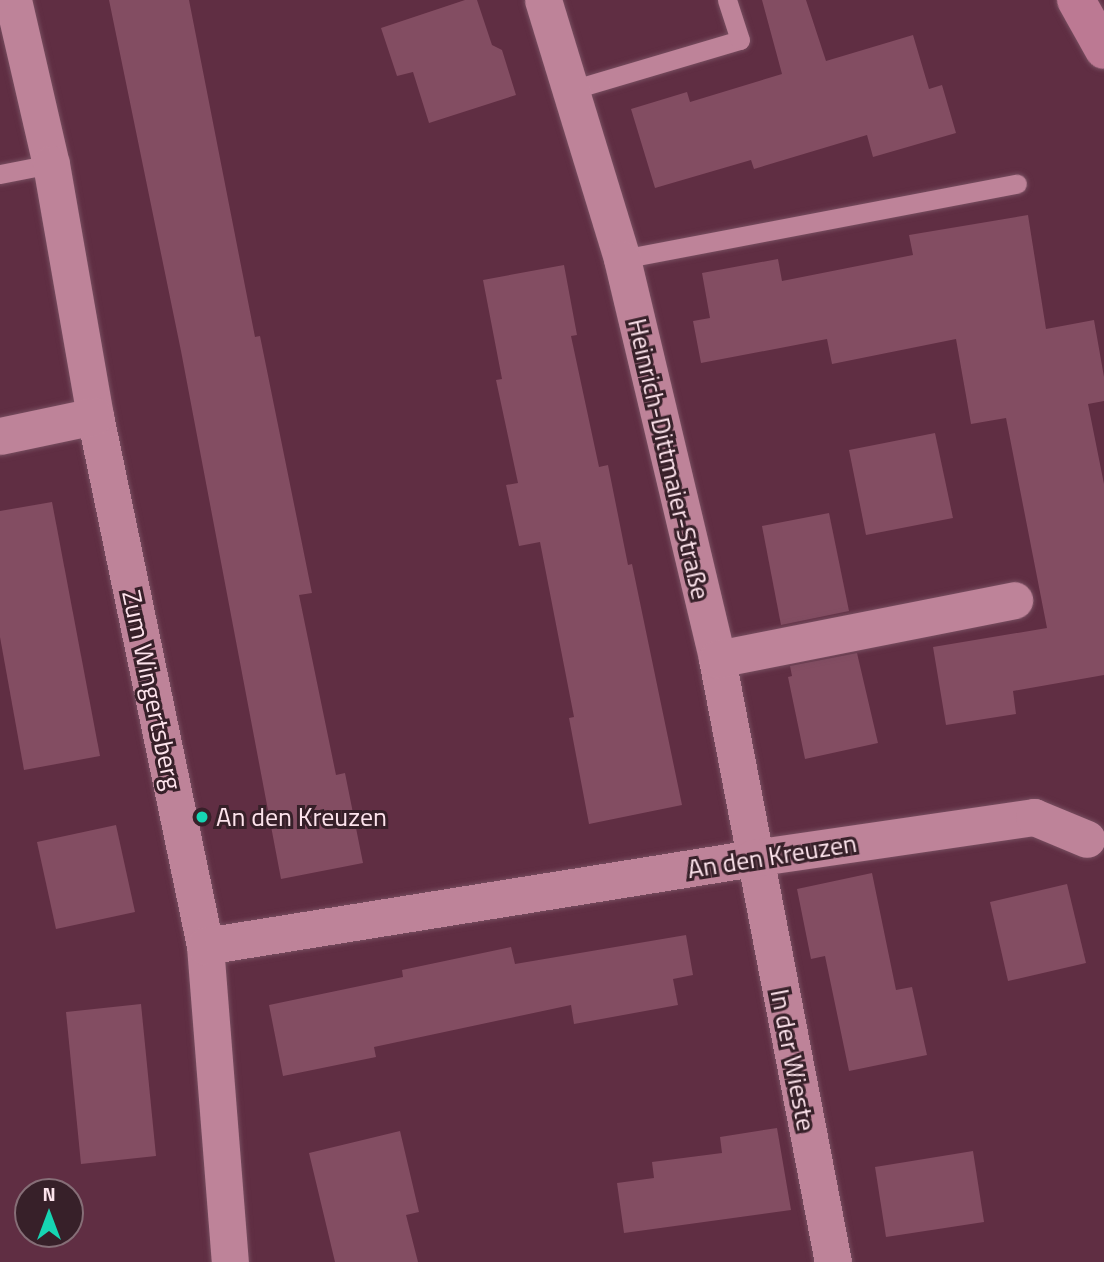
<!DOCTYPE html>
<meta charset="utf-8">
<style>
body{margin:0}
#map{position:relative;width:1104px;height:1262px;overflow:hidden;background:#602e43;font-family:"Titillium Web",sans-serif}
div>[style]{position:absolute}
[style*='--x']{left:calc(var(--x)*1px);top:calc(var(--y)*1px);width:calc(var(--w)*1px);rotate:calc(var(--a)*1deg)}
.building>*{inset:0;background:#834d62}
.roads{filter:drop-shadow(0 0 2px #774e60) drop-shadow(0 0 2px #774e60)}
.lane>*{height:19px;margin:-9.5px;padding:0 9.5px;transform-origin:9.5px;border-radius:9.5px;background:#be8399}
.street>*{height:37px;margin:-18.5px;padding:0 18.5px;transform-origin:18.5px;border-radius:18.5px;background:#be8399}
.secondary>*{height:38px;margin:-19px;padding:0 19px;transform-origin:19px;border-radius:19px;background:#bc7993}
.dots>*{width:19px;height:19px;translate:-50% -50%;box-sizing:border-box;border:4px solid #372029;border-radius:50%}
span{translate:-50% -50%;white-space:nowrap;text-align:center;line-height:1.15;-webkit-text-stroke:6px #372029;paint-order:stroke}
.street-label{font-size:26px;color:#fde3ec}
.poi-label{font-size:26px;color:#fde3ec}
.left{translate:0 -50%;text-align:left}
.north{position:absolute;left:14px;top:1178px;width:70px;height:70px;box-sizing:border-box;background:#372029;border:2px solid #866e77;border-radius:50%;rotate:0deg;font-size:19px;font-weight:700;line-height:28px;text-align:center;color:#fde3ec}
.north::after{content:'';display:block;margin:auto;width:24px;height:32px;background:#16d5b3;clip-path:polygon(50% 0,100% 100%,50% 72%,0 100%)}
</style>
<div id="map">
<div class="building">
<div style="clip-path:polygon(109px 0,189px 0,255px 337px,260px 336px,312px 593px,299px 595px,336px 775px,345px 773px,363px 863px,281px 879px,181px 351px)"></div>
<div style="clip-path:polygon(465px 0,477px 0,492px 45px,502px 50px,516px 95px,429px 123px,413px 72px,397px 76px,381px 28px)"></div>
<div style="clip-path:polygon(762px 0,806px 0,826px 61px,913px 35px,929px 89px,942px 85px,956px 133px,873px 157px,867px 135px,754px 169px,751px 160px,655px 188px,631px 109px,687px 92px,690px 102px,782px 74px)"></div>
<div style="clip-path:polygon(1028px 215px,1046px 329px,1094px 320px,1104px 377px,1104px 401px,1088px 404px,1104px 484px,1104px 675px,1013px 691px,1016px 714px,946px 725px,933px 647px,1047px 628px,1006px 418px,971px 424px,956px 339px,832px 364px,827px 339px,701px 363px,693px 321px,710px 318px,702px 273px,778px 259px,782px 281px,913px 255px,909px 235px)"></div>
<div style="clip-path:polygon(564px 265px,577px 335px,571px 336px,599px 467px,608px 465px,628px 565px,632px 564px,682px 805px,589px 824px,569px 718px,574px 717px,540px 542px,519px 546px,506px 485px,518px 483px,496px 380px,502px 379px,483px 280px)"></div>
<div style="clip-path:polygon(935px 433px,953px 518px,866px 535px,849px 450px)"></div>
<div style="clip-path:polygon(52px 502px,100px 756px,24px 770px,0 637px,0 511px)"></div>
<div style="clip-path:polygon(829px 513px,849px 611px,781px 625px,762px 526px)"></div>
<div style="clip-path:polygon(857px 653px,878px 743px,805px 759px,788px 677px,792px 676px,790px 666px)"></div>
<div style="clip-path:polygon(116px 825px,135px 912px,56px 929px,37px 842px)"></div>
<div style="clip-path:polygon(872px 873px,896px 990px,912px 987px,927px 1055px,849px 1071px,825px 956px,811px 959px,797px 889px)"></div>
<div style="clip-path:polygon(1067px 884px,1086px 963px,1008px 981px,990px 902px)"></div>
<div style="clip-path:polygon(686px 935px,693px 975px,673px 979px,678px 1005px,574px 1024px,571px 1005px,374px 1047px,376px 1057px,283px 1076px,269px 1005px,403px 977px,402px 970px,511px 947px,515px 964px)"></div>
<div style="clip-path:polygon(141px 1004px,156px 1156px,81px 1164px,66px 1012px)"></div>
<div style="clip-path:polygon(777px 1128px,791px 1210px,624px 1233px,617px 1183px,654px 1178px,652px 1162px,722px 1153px,720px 1137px)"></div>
<div style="clip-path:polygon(400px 1131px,419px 1212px,406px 1215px,418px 1262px,335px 1262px,309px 1153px)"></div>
<div style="clip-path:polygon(973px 1151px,984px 1222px,886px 1237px,875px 1167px)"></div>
</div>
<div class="roads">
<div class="lane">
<div style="--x:571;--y:90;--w:176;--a:-16.5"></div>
<div style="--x:740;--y:40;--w:42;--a:-108"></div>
<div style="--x:0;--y:174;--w:52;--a:-11.1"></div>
<div style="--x:622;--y:259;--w:402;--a:-10.8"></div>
</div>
<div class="street">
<div style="--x:13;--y:0;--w:168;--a:77"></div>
<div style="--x:51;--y:164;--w:256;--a:80.1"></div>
<div style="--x:95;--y:416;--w:541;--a:78.27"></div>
<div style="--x:205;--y:946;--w:317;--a:85.5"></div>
<div style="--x:543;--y:0;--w:271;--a:73"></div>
<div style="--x:622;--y:259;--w:411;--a:76.6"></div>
<div style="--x:717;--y:659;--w:614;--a:79.11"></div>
<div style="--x:0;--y:436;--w:97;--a:-11.9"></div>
<div style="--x:717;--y:659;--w:303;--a:-11.2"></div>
<div style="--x:205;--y:946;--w:555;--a:-9.12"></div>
<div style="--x:753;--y:858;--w:284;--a:-8.3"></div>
<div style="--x:1034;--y:817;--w:57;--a:22.5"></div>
</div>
<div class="secondary">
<div style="--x:1076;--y:0;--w:57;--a:60.8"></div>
</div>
</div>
<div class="dots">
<div style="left:202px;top:817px;background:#16d5b3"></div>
</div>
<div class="street-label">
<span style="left:669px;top:459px;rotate:77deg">Heinrich-Dittmaier-Straße</span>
<span style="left:152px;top:690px;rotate:78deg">Zum Wingertsberg</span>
<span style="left:772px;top:856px;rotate:-9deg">An den Kreuzen</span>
<span style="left:793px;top:1060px;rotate:79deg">In der Wieste</span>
</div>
<div class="poi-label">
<span class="left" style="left:216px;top:817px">An den Kreuzen</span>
</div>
<div class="north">N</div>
</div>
